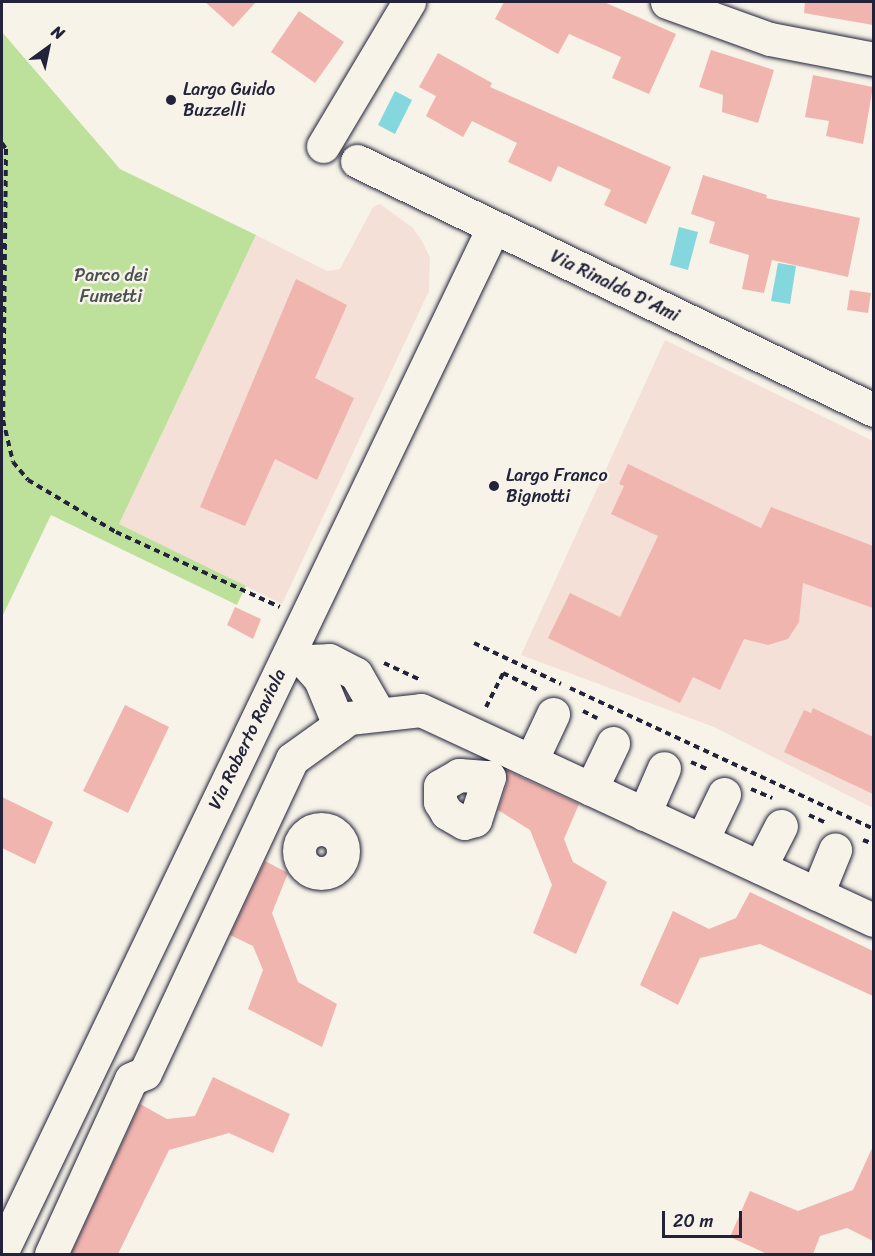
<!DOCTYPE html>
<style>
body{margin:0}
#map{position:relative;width:875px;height:1256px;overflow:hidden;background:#f7f3e8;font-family:Sriracha,sans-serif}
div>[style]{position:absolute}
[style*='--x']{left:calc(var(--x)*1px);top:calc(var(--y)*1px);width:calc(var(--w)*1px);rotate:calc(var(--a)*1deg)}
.built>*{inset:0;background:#f5e0d7}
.green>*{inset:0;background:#bde19b}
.water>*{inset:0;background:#85d7de}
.building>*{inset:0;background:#f0b5ae}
.path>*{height:4px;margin-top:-2px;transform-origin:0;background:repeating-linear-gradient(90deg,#22223b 0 6px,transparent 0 10.5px)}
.roads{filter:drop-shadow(0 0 2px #22223b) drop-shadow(0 0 2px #22223b)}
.minor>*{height:33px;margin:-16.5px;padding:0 16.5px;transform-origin:16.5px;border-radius:16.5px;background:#f7f3e8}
.minor>.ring{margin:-16.5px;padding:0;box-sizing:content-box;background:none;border:33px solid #f7f3e8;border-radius:50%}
.dots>*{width:16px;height:16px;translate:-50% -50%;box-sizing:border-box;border:3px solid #f7f3e8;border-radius:50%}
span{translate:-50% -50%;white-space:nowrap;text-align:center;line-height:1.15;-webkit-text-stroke:5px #f7f3e8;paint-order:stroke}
.poi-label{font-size:18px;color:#22223b}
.left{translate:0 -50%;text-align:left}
.park-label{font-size:18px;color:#495253}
.street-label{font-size:18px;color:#22223b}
.frame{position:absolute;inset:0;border:3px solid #22223b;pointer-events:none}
.north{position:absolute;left:18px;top:18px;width:60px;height:60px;-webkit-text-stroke:4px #f7f3e8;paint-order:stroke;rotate:33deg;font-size:16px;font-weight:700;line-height:24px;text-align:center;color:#22223b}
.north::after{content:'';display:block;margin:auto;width:21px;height:27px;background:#22223b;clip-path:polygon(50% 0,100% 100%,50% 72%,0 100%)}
.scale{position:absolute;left:662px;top:1211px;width:80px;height:27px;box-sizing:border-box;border:3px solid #22223b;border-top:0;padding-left:8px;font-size:18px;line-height:21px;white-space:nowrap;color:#22223b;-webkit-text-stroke:4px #f7f3e8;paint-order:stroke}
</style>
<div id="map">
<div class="built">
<div style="clip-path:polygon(380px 204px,413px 228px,423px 243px,430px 258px,429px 291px,282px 604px,119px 524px,256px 235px,327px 271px,340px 269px,373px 207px)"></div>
<div style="clip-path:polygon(665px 340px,873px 441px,873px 808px,714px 727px,521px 655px)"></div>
</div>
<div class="green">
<div style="clip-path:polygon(2px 32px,120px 169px,256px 235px,119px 524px,246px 586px,237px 605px,51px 515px,2px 617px)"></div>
</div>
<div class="water">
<div style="clip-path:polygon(395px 91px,412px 100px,395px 134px,378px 125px)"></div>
<div style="clip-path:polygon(679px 227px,698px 232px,688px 270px,670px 265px)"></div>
<div style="clip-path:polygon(778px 263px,796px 266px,790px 304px,771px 301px)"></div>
</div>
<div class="building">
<div style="clip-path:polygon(205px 2px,256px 2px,233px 27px)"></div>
<div style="clip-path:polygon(504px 2px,604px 2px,676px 34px,649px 94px,612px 78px,621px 57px,569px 34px,558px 54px,495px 19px)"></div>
<div style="clip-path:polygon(805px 2px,873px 2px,873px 25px,804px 13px)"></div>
<div style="clip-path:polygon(299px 11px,344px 42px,315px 83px,271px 52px)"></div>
<div style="clip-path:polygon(711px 50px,774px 70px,758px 123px,722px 112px,723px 95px,699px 87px)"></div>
<div style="clip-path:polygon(438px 53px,492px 83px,490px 87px,671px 167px,646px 224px,604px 205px,611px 190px,558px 166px,551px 182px,508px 162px,517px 143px,472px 121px,463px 137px,426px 116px,436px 96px,419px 87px)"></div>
<div style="clip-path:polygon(813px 75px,873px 87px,863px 144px,826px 136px,829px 121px,805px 117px)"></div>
<div style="clip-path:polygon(703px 175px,767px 195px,766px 198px,860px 218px,848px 277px,772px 260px,764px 293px,742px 289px,749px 255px,709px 243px,715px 222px,691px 214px)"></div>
<div style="clip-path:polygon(296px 279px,347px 305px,315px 378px,354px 398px,317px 480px,275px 459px,245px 526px,200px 507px)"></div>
<div style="clip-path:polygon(850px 290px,871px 293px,868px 313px,847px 310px)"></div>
<div style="clip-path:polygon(628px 464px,761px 528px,771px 507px,873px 546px,873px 608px,803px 583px,799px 622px,788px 639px,768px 645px,744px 639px,720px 690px,693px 677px,680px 703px,548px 638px,570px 593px,620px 617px,658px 536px,611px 514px,624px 486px,619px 484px)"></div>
<div style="clip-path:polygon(235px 607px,261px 619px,253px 639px,227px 625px)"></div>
<div style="clip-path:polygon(125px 705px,169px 727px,128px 813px,83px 791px)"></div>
<div style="clip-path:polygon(813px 708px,873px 737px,873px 794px,784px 752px,804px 710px,811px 713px)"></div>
<div style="clip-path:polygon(506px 770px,579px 804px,564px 839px,573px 862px,607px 882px,576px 954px,533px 933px,552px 885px,530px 830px,498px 810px,507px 783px)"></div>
<div style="clip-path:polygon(2px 797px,53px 822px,35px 864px,2px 848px)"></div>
<div style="clip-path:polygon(265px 861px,288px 873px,272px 913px,298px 982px,337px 1004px,322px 1047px,248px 1009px,263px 970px,253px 946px,230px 935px)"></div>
<div style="clip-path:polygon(750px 892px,873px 951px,873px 996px,760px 944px,700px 958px,678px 1005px,640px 985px,673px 911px,709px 929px,736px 918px)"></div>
<div style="clip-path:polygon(213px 1077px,290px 1114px,273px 1153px,229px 1133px,169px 1150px,118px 1254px,71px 1254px,140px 1104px,167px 1119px,195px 1116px)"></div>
<div style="clip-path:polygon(873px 1146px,873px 1241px,847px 1228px,820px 1236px,813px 1254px,767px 1254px,730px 1237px,750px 1191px,798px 1211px,853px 1190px)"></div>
</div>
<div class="path">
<div style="--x:2;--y:143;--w:7;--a:56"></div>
<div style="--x:6;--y:149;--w:271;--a:90.6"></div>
<div style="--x:3;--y:420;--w:43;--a:76.6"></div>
<div style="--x:13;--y:462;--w:23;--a:50"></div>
<div style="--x:28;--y:480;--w:102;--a:30.6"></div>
<div style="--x:116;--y:532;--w:180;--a:24.6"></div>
<div style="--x:474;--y:643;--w:96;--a:25.2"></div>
<div style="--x:384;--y:663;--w:38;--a:25"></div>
<div style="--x:570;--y:688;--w:335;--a:24.9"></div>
<div style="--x:486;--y:707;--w:38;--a:-63"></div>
<div style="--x:503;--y:673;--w:39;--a:26"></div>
<div style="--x:583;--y:711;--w:16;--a:27"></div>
<div style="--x:691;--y:762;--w:20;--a:24"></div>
<div style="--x:751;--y:789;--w:23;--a:23"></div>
<div style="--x:809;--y:815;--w:19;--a:25"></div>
<div style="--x:863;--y:840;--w:12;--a:20"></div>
</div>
<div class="roads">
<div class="minor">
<div style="--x:667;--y:2;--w:109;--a:19.8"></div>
<div style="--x:770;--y:39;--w:106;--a:10.9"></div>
<div style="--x:323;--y:146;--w:168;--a:-59.2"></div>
<div style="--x:357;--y:161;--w:574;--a:25.72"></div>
<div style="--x:291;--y:654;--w:15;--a:28"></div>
<div style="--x:304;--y:661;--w:24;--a:48"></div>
<div style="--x:320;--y:679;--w:50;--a:67.6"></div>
<div style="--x:304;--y:661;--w:25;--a:-2"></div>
<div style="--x:329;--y:660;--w:30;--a:27"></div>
<div style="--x:356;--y:674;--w:46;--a:60.1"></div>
<div style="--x:531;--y:761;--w:52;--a:-64.9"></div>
<div style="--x:459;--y:775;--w:30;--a:4"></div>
<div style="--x:489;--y:777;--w:45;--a:108"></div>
<div style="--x:475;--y:820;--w:11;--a:165"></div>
<div style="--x:464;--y:823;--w:20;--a:-150"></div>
<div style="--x:447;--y:813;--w:13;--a:-122"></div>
<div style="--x:440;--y:802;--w:16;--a:-90"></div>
<div style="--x:440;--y:786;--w:22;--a:-30"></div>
<div style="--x:591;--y:789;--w:51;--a:-64.4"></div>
<div style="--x:644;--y:814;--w:50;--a:-66.5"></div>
<div class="ring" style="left:299px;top:829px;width:11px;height:11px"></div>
<div style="--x:702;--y:840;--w:51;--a:-64.4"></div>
<div style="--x:760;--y:867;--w:46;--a:-62.9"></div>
<div style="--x:817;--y:894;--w:48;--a:-67.8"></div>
<div style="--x:2;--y:1251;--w:1135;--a:-64.36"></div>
<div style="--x:51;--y:1254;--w:192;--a:-65.4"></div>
<div style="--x:131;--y:1079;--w:15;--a:-23"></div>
<div style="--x:145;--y:1073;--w:347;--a:-64.9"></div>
<div style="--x:292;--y:759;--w:70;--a:-35.7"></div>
<div style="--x:349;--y:718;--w:72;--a:-6.3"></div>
<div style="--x:421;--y:710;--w:499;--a:24.9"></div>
</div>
</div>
<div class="dots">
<div style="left:171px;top:100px;background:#22223b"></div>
<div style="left:494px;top:486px;background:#22223b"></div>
</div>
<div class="poi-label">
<span class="left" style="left:183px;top:100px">Largo Guido<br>Buzzelli</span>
<span class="left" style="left:506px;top:486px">Largo Franco<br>Bignotti</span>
</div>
<div class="park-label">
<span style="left:111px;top:286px">Parco dei<br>Fumetti</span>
</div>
<div class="street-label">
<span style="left:615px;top:286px;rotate:26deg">Via Rinaldo D'Ami</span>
<span style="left:247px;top:739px;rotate:-64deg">Via Roberto Raviola</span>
</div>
<div class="frame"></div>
<div class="north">N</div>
<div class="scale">20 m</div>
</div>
